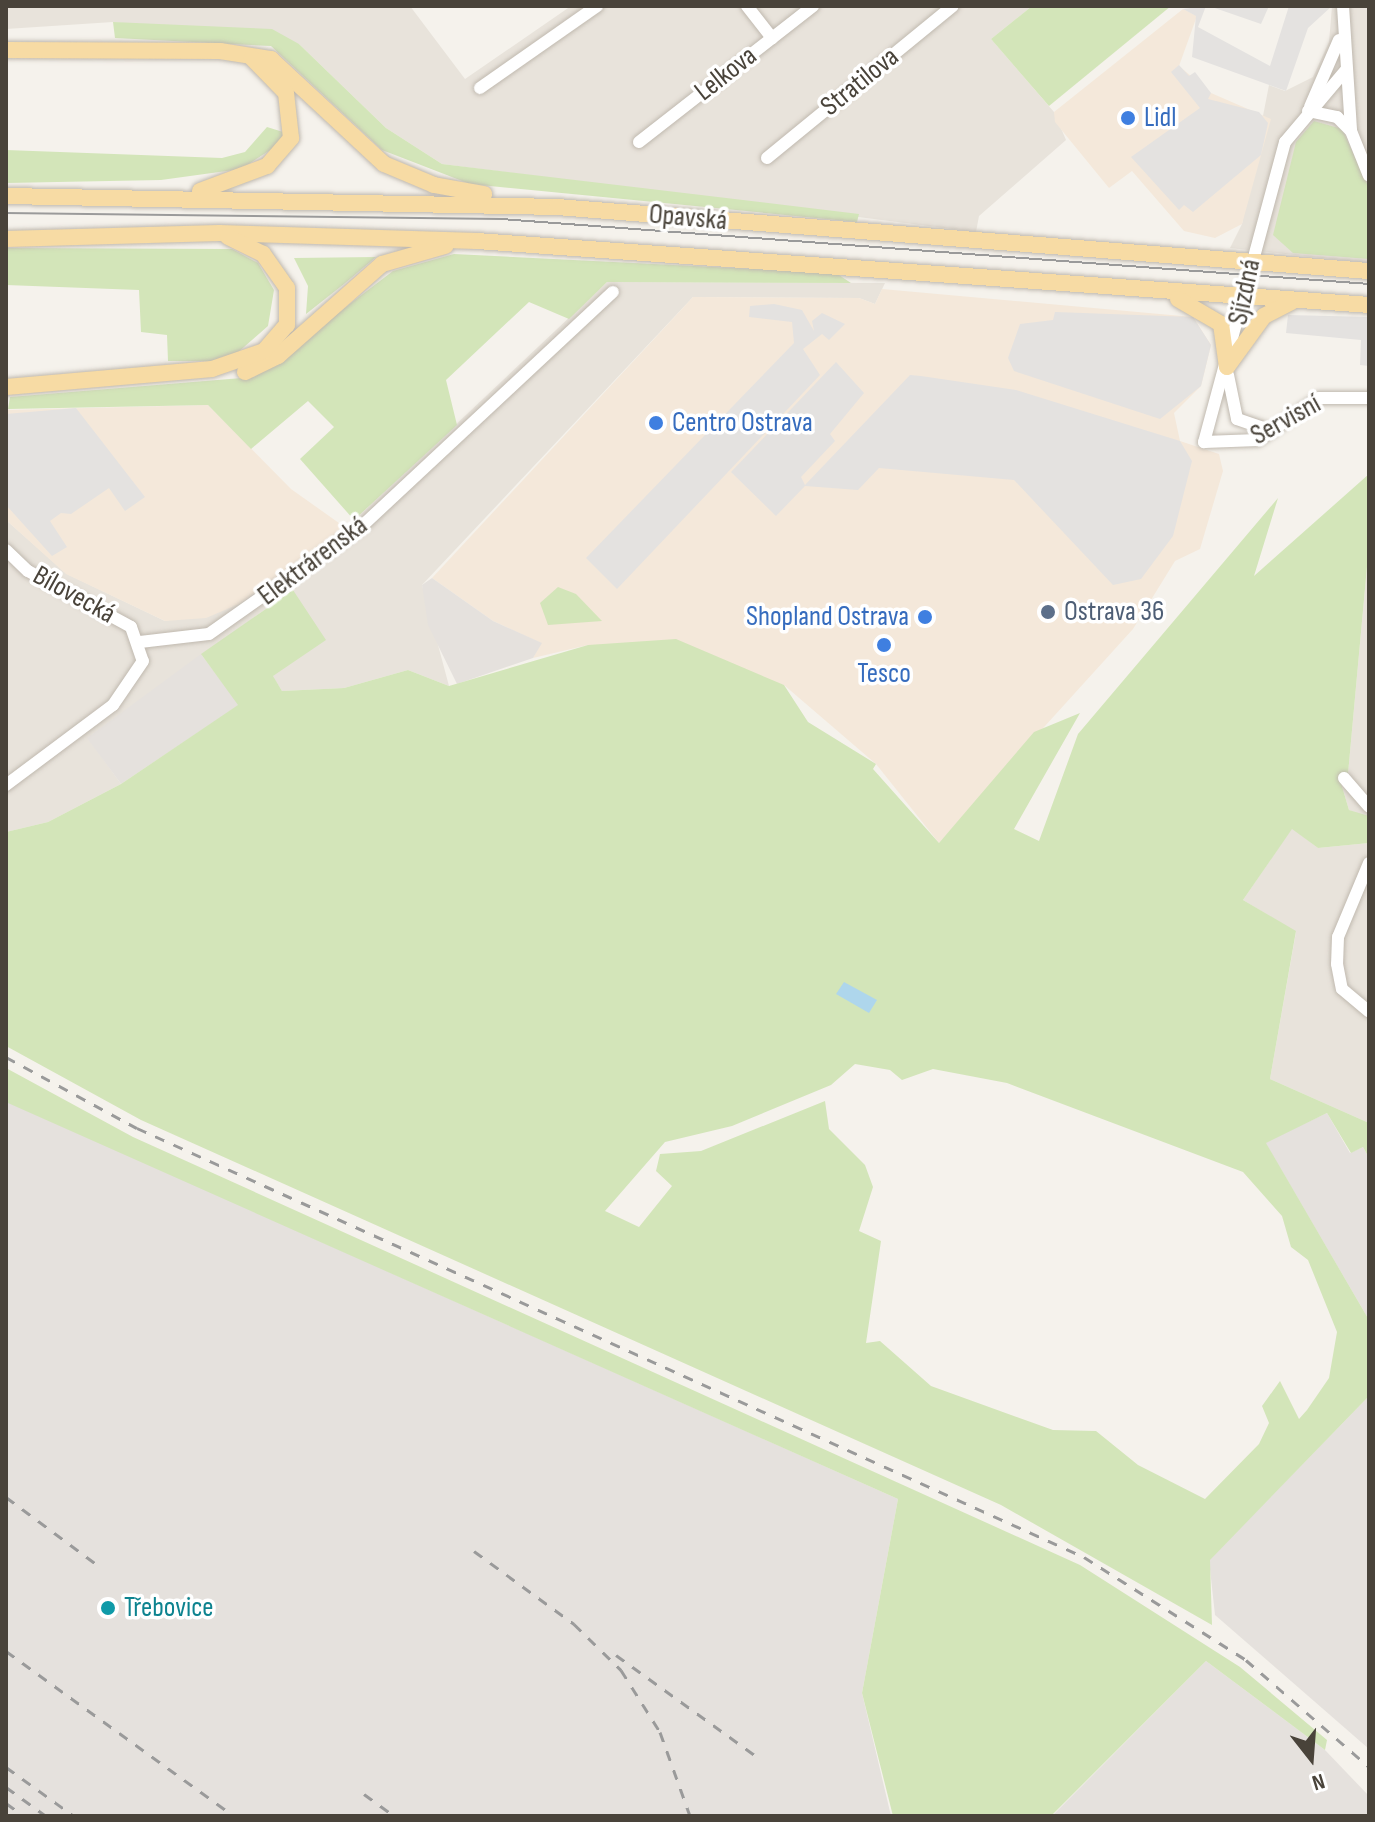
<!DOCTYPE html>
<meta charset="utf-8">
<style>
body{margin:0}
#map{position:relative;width:1375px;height:1822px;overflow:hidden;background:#f5f2ec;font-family:"Sofia Sans Condensed",sans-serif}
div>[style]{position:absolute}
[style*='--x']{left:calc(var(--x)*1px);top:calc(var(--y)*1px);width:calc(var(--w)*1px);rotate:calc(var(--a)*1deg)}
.residential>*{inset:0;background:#e8e3db}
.commercial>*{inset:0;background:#f4e8da}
.industrial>*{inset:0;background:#e5e1dd}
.green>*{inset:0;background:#d3e5b9}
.parking>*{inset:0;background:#e4e2e0}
.water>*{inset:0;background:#aed6ec}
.roads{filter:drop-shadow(0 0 2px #c0b9af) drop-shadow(0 0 2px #c0b9af)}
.minor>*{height:12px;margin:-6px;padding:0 6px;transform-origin:6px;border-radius:6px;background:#fff}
.major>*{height:16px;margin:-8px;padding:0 8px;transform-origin:8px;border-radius:8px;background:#f7dba4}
.tram>*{height:2px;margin:-1px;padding:0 1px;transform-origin:1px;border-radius:1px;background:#9a9a9a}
.rail>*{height:3px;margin-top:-1.5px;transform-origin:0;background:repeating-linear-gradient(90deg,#9a9a9a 0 10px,transparent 0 20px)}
.dots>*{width:22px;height:22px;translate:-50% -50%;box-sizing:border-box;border:4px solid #fff;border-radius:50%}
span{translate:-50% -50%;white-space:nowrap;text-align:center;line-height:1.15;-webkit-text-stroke:7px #fff;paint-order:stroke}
.street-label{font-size:28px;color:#49433a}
.shop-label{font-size:28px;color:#366cbe}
.left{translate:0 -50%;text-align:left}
.right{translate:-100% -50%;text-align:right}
.service-label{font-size:28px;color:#4e5e75}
.culture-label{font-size:28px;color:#0d838f}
.frame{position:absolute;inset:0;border:8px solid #49433a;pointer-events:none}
.north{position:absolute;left:1271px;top:1718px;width:80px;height:80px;-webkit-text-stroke:6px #fff;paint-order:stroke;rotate:163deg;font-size:22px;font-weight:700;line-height:32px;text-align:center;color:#49433a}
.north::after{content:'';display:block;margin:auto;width:28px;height:36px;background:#49433a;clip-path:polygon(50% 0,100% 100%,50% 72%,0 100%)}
</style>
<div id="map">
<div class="residential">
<div style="clip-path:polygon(6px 6px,410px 6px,465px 79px,571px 6px,1032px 6px,991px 39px,1054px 112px,1066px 140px,979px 216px,976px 232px,442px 164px,386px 128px,299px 44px,113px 22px,6px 29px)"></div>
<div style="clip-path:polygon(1332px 6px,1369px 6px,1369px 263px,1230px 248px,1242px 224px,1269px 85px,1285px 91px,1313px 77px,1329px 42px)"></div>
<div style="clip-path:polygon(607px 282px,885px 283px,875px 304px,859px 298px,693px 297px,422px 585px,449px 686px,408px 670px,344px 688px,282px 691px,273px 677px,292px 590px,88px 738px,121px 784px,48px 822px,6px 832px,6px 520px,67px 574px,165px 621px,239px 604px,346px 528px)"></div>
<div style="clip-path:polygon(1369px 545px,1369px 818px,1349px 810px,1341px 783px,1348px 774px)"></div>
<div style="clip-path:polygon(1292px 828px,1318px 848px,1369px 843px,1369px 1123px,1270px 1079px,1296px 932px,1243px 900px)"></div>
</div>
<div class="commercial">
<div style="clip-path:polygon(1183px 9px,1197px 16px,1179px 66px,1211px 93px,1271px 119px,1242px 224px,1215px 238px,1184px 231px,1132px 171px,1109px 188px,1055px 122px,1054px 112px)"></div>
<div style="clip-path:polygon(882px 289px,1193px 317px,1211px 345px,1201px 386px,1174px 413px,1180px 441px,1219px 454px,1223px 471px,1200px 549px,1175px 561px,1133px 629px,939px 843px,876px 764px,784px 685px,588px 645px,533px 658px,541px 643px,493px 621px,432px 578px,693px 297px,859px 298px,875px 304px)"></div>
<div style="clip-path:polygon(208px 405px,291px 489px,346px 528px,239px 604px,206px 618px,165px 621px,66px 574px,6px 520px,6px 410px)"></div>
</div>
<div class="industrial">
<div style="clip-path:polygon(432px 578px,493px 621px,542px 643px,533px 658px,457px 684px,428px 625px,422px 585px)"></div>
<div style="clip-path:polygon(201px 654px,239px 705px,121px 784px,87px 738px)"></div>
<div style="clip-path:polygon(6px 1101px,898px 1499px,862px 1693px,891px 1816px,6px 1816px)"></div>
<div style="clip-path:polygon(1327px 1113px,1350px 1153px,1363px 1147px,1369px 1158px,1369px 1320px,1265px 1142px)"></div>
<div style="clip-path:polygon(1369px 1396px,1369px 1749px,1215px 1615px,1209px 1560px)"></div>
<div style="clip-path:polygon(1206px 1661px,1325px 1750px,1369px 1796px,1369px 1816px,1052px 1816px)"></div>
</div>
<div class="green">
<div style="clip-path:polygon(1032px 6px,1171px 6px,1049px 106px,991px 39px)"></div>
<div style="clip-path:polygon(113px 22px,272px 29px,299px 44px,386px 128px,442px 164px,859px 214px,857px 222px,470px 184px,382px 150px,271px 46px,115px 38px)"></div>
<div style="clip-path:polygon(1314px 121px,1342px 129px,1369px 188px,1369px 259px,1293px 253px,1273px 235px,1296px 142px)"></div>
<div style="clip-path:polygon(267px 127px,283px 132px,281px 143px,241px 169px,161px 180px,6px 183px,6px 150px,222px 158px,245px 152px)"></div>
<div style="clip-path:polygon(6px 248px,232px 249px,258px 263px,274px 290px,268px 326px,228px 361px,168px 361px,167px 335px,141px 332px,139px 290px,6px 285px)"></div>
<div style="clip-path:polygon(454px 254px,836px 273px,851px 283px,607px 282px,569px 319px,529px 302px,446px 380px,457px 425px,354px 520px,300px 459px,334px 427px,308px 401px,251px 449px,208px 405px,8px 409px,10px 397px,254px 377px,393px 271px)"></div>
<div style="clip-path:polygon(376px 257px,344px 284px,306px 314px,308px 286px,294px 258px)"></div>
<div style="clip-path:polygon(evenodd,1369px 474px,1369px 545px,1348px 774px,1341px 783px,1349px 810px,1369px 816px,1369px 843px,1318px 848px,1292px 829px,1243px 900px,1296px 931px,1270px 1079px,1369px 1123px,1369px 1158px,1363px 1147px,1351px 1153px,1327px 1113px,1266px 1143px,1369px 1320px,1369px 1396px,1210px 1560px,1212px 1625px,1001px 1505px,141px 1120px,6px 1046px,6px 832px,48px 822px,121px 784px,238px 705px,201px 654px,293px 590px,326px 640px,273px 676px,282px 691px,344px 688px,408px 670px,449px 686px,588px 645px,676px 639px,784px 685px,808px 722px,876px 764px,873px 769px,939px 843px,1034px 732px,1080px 713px,1014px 829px,1039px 841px,1078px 734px,1278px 498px,1254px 576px,1369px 474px,855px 1064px,890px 1070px,902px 1080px,933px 1069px,1007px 1083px,1243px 1172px,1282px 1216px,1291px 1247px,1308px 1260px,1337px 1332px,1329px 1378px,1307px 1410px,1299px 1419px,1280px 1381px,1262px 1406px,1269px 1423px,1259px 1444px,1205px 1499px,1138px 1465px,1096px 1431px,1053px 1430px,931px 1386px,880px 1341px,866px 1343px,881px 1241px,859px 1231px,873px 1187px,865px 1165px,829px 1129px,825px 1101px,701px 1151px,660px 1154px,656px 1171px,672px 1186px,639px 1227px,605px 1211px,665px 1142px,732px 1126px,831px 1085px,855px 1064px)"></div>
<div style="clip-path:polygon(558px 587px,576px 594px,602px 621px,548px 625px,540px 603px)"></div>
<div style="clip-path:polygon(6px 1068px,133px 1137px,1080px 1565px,1240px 1667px,1327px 1740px,1325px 1750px,1206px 1661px,1051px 1816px,893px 1816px,862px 1693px,898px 1499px,8px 1103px)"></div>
</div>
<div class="parking">
<div style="clip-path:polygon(1206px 6px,1198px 27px,1270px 66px,1289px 6px,1332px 6px,1308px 28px,1286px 91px,1192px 57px,1196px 16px,1183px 9px)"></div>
<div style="clip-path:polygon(1209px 6px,1269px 6px,1261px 24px)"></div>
<div style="clip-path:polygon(1179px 65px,1189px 76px,1195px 72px,1211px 93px,1208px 99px,1259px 112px,1268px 123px,1261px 155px,1193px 212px,1184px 205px,1179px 210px,1131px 157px,1200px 108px,1171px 72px)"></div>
<div style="clip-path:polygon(774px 304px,802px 310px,814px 331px,812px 321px,822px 313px,845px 324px,829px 340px,822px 334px,803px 349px,820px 375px,617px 589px,586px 558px,794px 343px,792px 322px,749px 317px,750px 306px)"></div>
<div style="clip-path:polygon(1055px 312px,1193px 317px,1211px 345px,1201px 386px,1160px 419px,1014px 371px,1008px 358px,1020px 324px,1053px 320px)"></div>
<div style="clip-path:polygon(1288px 315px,1369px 317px,1369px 366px,1360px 365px,1361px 340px,1286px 333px)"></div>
<div style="clip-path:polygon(836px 362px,864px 393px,830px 434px,835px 441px,801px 477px,805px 485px,910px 375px,921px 376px,1016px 390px,1180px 441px,1192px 461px,1173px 536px,1141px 579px,1113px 585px,1014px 480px,879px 468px,858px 490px,805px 486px,776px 516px,731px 472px)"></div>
<div style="clip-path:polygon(76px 408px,145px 497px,125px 511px,109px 488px,71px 514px,61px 513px,50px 521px,67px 547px,52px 556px,6px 505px,6px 414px)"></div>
</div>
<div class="water">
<div style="clip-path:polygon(844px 982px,877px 1000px,869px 1013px,836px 994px)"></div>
</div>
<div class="roads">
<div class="minor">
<div style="--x:747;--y:6;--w:41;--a:52"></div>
<div style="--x:1343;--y:6;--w:125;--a:86.3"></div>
<div style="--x:1351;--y:131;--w:48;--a:68.2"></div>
<div style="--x:1345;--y:71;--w:93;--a:130.2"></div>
<div style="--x:1285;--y:142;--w:311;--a:105.1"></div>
<div style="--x:1204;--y:442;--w:54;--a:-2.1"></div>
<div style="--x:1258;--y:440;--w:74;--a:-34.5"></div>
<div style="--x:1319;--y:398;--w:50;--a:0"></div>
<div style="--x:480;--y:88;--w:143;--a:-35"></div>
<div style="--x:1310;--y:107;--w:73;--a:-66.6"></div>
<div style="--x:1308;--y:111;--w:30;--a:12"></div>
<div style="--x:1337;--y:117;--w:20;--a:45"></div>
<div style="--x:639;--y:142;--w:221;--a:-38"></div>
<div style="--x:767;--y:158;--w:240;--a:-39.3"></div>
<div style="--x:1228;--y:375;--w:45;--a:78.4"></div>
<div style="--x:1237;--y:419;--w:37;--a:19"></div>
<div style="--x:6;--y:550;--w:30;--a:44"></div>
<div style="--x:28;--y:571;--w:117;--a:28.5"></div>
<div style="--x:131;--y:627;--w:36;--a:71"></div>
<div style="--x:143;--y:661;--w:53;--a:124.3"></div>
<div style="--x:113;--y:705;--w:134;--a:143.2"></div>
<div style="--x:140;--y:642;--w:69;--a:-6.6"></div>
<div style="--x:209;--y:634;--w:187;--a:-35.2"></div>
<div style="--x:362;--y:526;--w:343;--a:-43"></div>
<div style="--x:1344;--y:778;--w:38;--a:49"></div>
<div style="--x:1369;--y:863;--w:80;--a:112.7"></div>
<div style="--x:1338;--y:937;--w:27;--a:92"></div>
<div style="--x:1337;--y:964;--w:25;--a:79"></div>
<div style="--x:1342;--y:989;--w:35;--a:40"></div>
</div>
<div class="major">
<div style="--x:6;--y:50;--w:214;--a:0.3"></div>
<div style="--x:220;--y:51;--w:52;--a:8.9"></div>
<div style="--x:271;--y:59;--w:154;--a:42.9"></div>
<div style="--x:384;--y:164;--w:54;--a:22.8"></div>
<div style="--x:434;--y:185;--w:51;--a:10.2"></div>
<div style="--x:200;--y:191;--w:72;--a:-20.5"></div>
<div style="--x:267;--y:166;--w:37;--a:-49"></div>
<div style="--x:291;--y:138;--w:45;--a:-96.3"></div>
<div style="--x:286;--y:93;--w:49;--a:-134.2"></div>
<div style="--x:6;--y:196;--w:551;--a:1.14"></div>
<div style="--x:557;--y:207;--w:815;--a:4.51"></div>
<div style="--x:6;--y:239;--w:213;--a:-1.6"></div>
<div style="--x:219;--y:233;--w:258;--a:1.8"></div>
<div style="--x:477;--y:241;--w:894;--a:4.1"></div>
<div style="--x:1178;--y:299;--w:50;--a:30.2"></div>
<div style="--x:1221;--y:324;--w:43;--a:82.1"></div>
<div style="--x:1227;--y:367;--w:63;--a:-54"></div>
<div style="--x:1264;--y:316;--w:31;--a:-27"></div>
<div style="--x:245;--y:372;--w:37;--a:-26"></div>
<div style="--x:278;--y:356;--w:139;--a:-41.5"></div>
<div style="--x:382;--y:264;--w:66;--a:-15.9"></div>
<div style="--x:6;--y:387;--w:207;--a:-5"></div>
<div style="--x:212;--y:369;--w:55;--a:-19.1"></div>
<div style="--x:264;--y:351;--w:35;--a:-49"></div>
<div style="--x:287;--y:325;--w:37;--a:-90"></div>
<div style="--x:287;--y:288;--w:42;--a:-125.2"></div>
<div style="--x:263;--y:254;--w:39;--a:-154"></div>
</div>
</div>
<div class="tram">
<div style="--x:6;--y:213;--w:495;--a:0.7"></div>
<div style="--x:501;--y:219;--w:870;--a:4.28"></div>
</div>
<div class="rail">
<div style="--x:6;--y:1057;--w:149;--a:28.5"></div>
<div style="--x:137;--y:1128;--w:1040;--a:24.37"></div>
<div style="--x:1084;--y:1557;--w:192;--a:32.4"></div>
<div style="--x:1246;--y:1660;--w:163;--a:41"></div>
<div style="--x:6;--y:1497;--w:111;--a:36.6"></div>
<div style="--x:474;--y:1551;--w:124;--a:36.1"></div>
<div style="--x:574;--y:1624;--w:66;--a:44.4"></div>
<div style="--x:621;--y:1670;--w:73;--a:57.8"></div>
<div style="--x:660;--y:1732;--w:89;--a:70.3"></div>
<div style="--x:6;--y:1651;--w:281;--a:35.9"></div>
<div style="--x:616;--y:1655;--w:173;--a:35.8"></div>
<div style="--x:6;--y:1767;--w:84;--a:35.8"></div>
<div style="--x:6;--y:1787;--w:49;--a:35.9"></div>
<div style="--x:364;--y:1794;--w:37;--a:36"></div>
<div style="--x:6;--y:1803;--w:22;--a:36"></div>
</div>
<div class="dots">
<div style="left:1128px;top:118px;background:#3f7fe0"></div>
<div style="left:656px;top:423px;background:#3f7fe0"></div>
<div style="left:1048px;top:612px;background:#5c6f8a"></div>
<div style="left:925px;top:617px;background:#3f7fe0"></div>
<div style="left:884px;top:645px;background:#3f7fe0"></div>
<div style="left:108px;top:1608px;background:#0f9aa8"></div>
</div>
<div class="street-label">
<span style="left:726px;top:74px;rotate:-38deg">Lelkova</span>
<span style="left:860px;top:82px;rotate:-39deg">Stratilova</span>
<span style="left:688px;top:218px;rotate:5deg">Opavská</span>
<span style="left:1245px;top:292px;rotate:-78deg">Sjízdná</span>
<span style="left:1286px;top:420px;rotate:-29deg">Servisní</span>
<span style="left:313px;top:561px;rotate:-37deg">Elektrárenská</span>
<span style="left:74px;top:595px;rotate:29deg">Bílovecká</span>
</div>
<div class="shop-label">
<span class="left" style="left:1144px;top:118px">Lidl</span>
<span class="left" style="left:672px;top:423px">Centro Ostrava</span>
<span class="right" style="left:909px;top:617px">Shopland Ostrava</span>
<span style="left:884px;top:674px">Tesco</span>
</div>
<div class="service-label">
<span class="left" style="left:1064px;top:612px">Ostrava 36</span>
</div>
<div class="culture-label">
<span class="left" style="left:124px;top:1608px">Třebovice</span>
</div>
<div class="frame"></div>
<div class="north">N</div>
</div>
